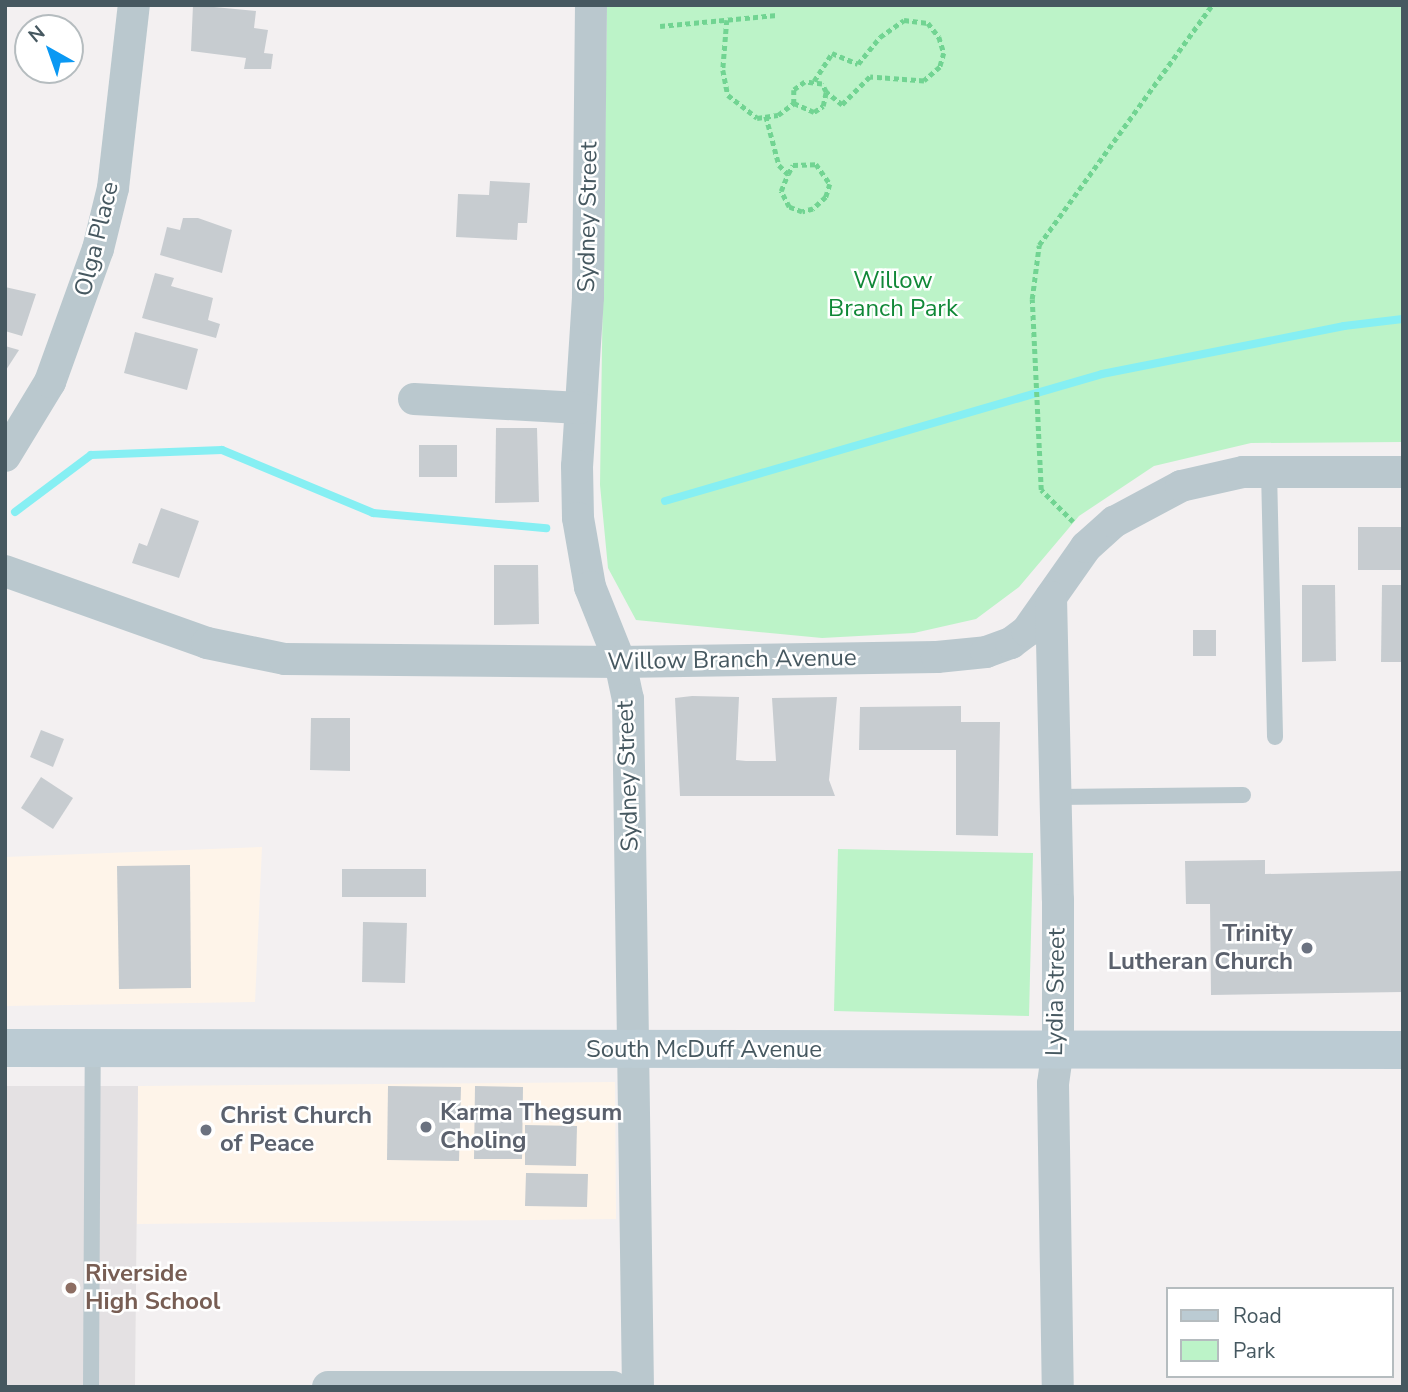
<!DOCTYPE html>
<style>
body{margin:0}
#map{position:relative;width:1408px;height:1392px;overflow:hidden;background:#f3f0f1;font-family:"Nunito Sans",sans-serif}
div>[style]{position:absolute}
[style*='--x']{left:calc(var(--x)*1px);top:calc(var(--y)*1px);width:calc(var(--w)*1px);rotate:calc(var(--a)*1deg)}
.commercial>*{inset:0;background:#fef4e9}
.education>*{inset:0;background:#e4e1e3}
.green>*{inset:0;background:#bcf3c8}
.stream>*{height:8px;margin:-4px;padding:0 4px;transform-origin:4px;border-radius:4px;background:#86eff3}
.building>*{inset:0;background:#c7ccd0}
.path>*{height:4.5px;margin-top:-2.25px;transform-origin:0;background:repeating-linear-gradient(90deg,#71d492 0 5px,transparent 0 8.5px)}
.lane>*{height:16px;margin:-8px;padding:0 8px;transform-origin:8px;border-radius:8px;background:#bac8ce}
.street>*{height:32px;margin:-16px;padding:0 16px;transform-origin:16px;border-radius:16px;background:#bac8ce}
.secondary>*{height:38px;margin:-19px;padding:0 19px;transform-origin:19px;border-radius:19px;background:#bbcbd3}
.dots>*{width:19px;height:19px;translate:-50% -50%;box-sizing:border-box;border:4px solid #fff;border-radius:50%}
span{translate:-50% -50%;white-space:nowrap;text-align:center;line-height:1.15;-webkit-text-stroke:5px #fff;paint-order:stroke}
.street-label{font-size:24px;color:#465860}
.park-label{font-size:24px;color:#108837}
.worship-label{font-size:24px;color:#5b616d;font-weight:700}
.right{translate:-100% -50%;text-align:right}
.left{translate:0 -50%;text-align:left}
.education-label{font-size:24px;color:#785e54;font-weight:700}
.frame{position:absolute;inset:0;border:7px solid #465860;pointer-events:none}
.legend{position:absolute;left:1166px;top:1287px;width:228px;height:91px;box-sizing:border-box;background:#fff;border:2px solid #b5bcbf;margin:0;padding:9px 12px;list-style:none;font-size:21px;color:#465860}
.legend li{display:flex;align-items:center;gap:14px;height:35px}
.legend b{width:35px;border:2px solid #b5bcbf}
.north{position:absolute;left:14px;top:14px;width:70px;height:70px;box-sizing:border-box;background:#fff;border:2px solid #b5bcbf;border-radius:50%;rotate:320deg;font-size:19px;font-weight:700;line-height:28px;text-align:center;color:#465860}
.north::after{content:'';display:block;margin:auto;width:24px;height:32px;background:#0a98f3;clip-path:polygon(50% 0,100% 100%,50% 72%,0 100%)}
</style>
<div id="map">
<div class="commercial">
<div style="clip-path:polygon(262px 847px,255px 1002px,5px 1006px,5px 857px)"></div>
<div style="clip-path:polygon(615px 1082px,616px 1219px,137px 1224px,138px 1086px)"></div>
</div>
<div class="education">
<div style="clip-path:polygon(5px 1086px,138px 1086px,135px 1387px,5px 1387px)"></div>
</div>
<div class="green">
<div style="clip-path:polygon(607px 5px,1403px 5px,1403px 442px,1251px 443px,1154px 466px,1079px 516px,1019px 587px,976px 619px,914px 633px,822px 638px,636px 620px,608px 568px,600px 485px)"></div>
<div style="clip-path:polygon(838px 849px,1033px 853px,1029px 1016px,834px 1011px)"></div>
</div>
<div class="stream">
<div style="--x:665;--y:501;--w:455;--a:-16.2"></div>
<div style="--x:1102;--y:374;--w:247;--a:-11.2"></div>
<div style="--x:1344;--y:326;--w:59;--a:-6.8"></div>
<div style="--x:15;--y:512;--w:95;--a:-36.9"></div>
<div style="--x:91;--y:455;--w:131;--a:-2.2"></div>
<div style="--x:222;--y:450;--w:164;--a:22.6"></div>
<div style="--x:373;--y:513;--w:174;--a:5"></div>
</div>
<div class="building">
<div style="clip-path:polygon(193px 5px,256px 11px,254px 28px,268px 30px,264px 53px,273px 54px,271px 69px,244px 69px,246px 58px,191px 51px)"></div>
<div style="clip-path:polygon(490px 181px,530px 183px,527px 223px,518px 223px,517px 240px,456px 237px,458px 194px,489px 195px)"></div>
<div style="clip-path:polygon(183px 218px,198px 218px,232px 230px,222px 273px,160px 255px,167px 227px,180px 230px)"></div>
<div style="clip-path:polygon(155px 273px,174px 278px,171px 286px,213px 298px,208px 320px,220px 324px,216px 338px,142px 318px)"></div>
<div style="clip-path:polygon(5px 287px,36px 294px,22px 336px,5px 331px)"></div>
<div style="clip-path:polygon(135px 332px,198px 349px,187px 390px,124px 373px)"></div>
<div style="clip-path:polygon(5px 346px,19px 350px,6px 370px,5px 370px)"></div>
<div style="clip-path:polygon(496px 428px,537px 428px,539px 502px,495px 503px)"></div>
<div style="clip-path:polygon(419px 445px,457px 445px,457px 477px,419px 477px)"></div>
<div style="clip-path:polygon(161px 508px,199px 521px,179px 578px,132px 563px,139px 543px,147px 546px)"></div>
<div style="clip-path:polygon(1358px 527px,1403px 527px,1403px 570px,1358px 570px)"></div>
<div style="clip-path:polygon(494px 565px,538px 565px,539px 624px,494px 625px)"></div>
<div style="clip-path:polygon(1302px 585px,1335px 585px,1336px 661px,1302px 662px)"></div>
<div style="clip-path:polygon(1382px 585px,1403px 585px,1403px 662px,1381px 662px)"></div>
<div style="clip-path:polygon(1193px 630px,1216px 630px,1216px 656px,1193px 656px)"></div>
<div style="clip-path:polygon(692px 696px,739px 697px,736px 760px,746px 761px,776px 761px,772px 698px,837px 697px,829px 780px,835px 796px,680px 796px,675px 698px)"></div>
<div style="clip-path:polygon(961px 706px,961px 722px,1000px 722px,998px 836px,956px 835px,956px 750px,859px 750px,860px 707px)"></div>
<div style="clip-path:polygon(311px 718px,350px 718px,350px 771px,310px 770px)"></div>
<div style="clip-path:polygon(41px 730px,64px 739px,53px 767px,30px 757px)"></div>
<div style="clip-path:polygon(41px 777px,73px 798px,53px 829px,21px 808px)"></div>
<div style="clip-path:polygon(1265px 860px,1265px 874px,1403px 871px,1403px 992px,1211px 995px,1210px 904px,1186px 904px,1185px 861px)"></div>
<div style="clip-path:polygon(190px 865px,191px 988px,119px 989px,117px 866px)"></div>
<div style="clip-path:polygon(342px 869px,426px 869px,426px 897px,342px 897px)"></div>
<div style="clip-path:polygon(363px 922px,407px 923px,405px 983px,362px 982px)"></div>
<div style="clip-path:polygon(388px 1086px,461px 1087px,459px 1161px,387px 1160px)"></div>
<div style="clip-path:polygon(475px 1086px,523px 1087px,522px 1159px,474px 1159px)"></div>
<div style="clip-path:polygon(525px 1125px,577px 1126px,576px 1166px,525px 1165px)"></div>
<div style="clip-path:polygon(526px 1173px,588px 1174px,587px 1207px,525px 1206px)"></div>
</div>
<div class="path">
<div style="--x:727;--y:20;--w:50;--a:94.6"></div>
<div style="--x:723;--y:70;--w:25;--a:79"></div>
<div style="--x:728;--y:95;--w:37;--a:38"></div>
<div style="--x:757;--y:118;--w:21;--a:-8"></div>
<div style="--x:778;--y:115;--w:20;--a:-37"></div>
<div style="--x:794;--y:103;--w:22;--a:24"></div>
<div style="--x:814;--y:112;--w:11;--a:-34"></div>
<div style="--x:823;--y:106;--w:14;--a:-78"></div>
<div style="--x:826;--y:92;--w:9;--a:-117"></div>
<div style="--x:822;--y:84;--w:17;--a:-173"></div>
<div style="--x:805;--y:82;--w:14;--a:144"></div>
<div style="--x:794;--y:90;--w:13;--a:90"></div>
<div style="--x:660;--y:26;--w:118;--a:-5.4"></div>
<div style="--x:814;--y:81;--w:33;--a:-57"></div>
<div style="--x:832;--y:53;--w:28;--a:23"></div>
<div style="--x:858;--y:64;--w:35;--a:-51"></div>
<div style="--x:880;--y:37;--w:29;--a:-35"></div>
<div style="--x:904;--y:20;--w:24;--a:7"></div>
<div style="--x:928;--y:23;--w:18;--a:52"></div>
<div style="--x:939;--y:37;--w:17;--a:73"></div>
<div style="--x:944;--y:53;--w:15;--a:106"></div>
<div style="--x:940;--y:67;--w:21;--a:139"></div>
<div style="--x:924;--y:81;--w:54;--a:-175.8"></div>
<div style="--x:870;--y:77;--w:40;--a:135"></div>
<div style="--x:842;--y:105;--w:21;--a:-141"></div>
<div style="--x:766;--y:116;--w:51;--a:75.1"></div>
<div style="--x:779;--y:165;--w:13;--a:45"></div>
<div style="--x:788;--y:174;--w:10;--a:-61"></div>
<div style="--x:793;--y:165;--w:23;--a:-2"></div>
<div style="--x:816;--y:164;--w:24;--a:55"></div>
<div style="--x:830;--y:184;--w:14;--a:107"></div>
<div style="--x:826;--y:197;--w:18;--a:137"></div>
<div style="--x:813;--y:209;--w:11;--a:165"></div>
<div style="--x:802;--y:212;--w:14;--a:-159"></div>
<div style="--x:789;--y:207;--w:18;--a:-117"></div>
<div style="--x:781;--y:191;--w:18;--a:-68"></div>
<div style="--x:1073;--y:522;--w:45;--a:-135"></div>
<div style="--x:1041;--y:490;--w:191;--a:-92.7"></div>
<div style="--x:1032;--y:299;--w:54;--a:-82.6"></div>
<div style="--x:1039;--y:245;--w:296;--a:-54.2"></div>
</div>
<div class="lane">
<div style="--x:1269;--y:471;--w:266;--a:88.7"></div>
<div style="--x:1056;--y:797;--w:187;--a:-0.6"></div>
<div style="--x:91;--y:1387;--w:338;--a:-89.7"></div>
</div>
<div class="street">
<div style="--x:591;--y:5;--w:292;--a:90.6"></div>
<div style="--x:588;--y:297;--w:169;--a:93.7"></div>
<div style="--x:577;--y:466;--w:52;--a:88.9"></div>
<div style="--x:578;--y:518;--w:70;--a:80.1"></div>
<div style="--x:590;--y:587;--w:81;--a:68.2"></div>
<div style="--x:620;--y:662;--w:38;--a:78"></div>
<div style="--x:628;--y:699;--w:688;--a:89.17"></div>
<div style="--x:414;--y:399;--w:166;--a:3.1"></div>
<div style="--x:5;--y:456;--w:87;--a:-58.7"></div>
<div style="--x:50;--y:382;--w:141;--a:-70.2"></div>
<div style="--x:98;--y:249;--w:63;--a:-76.2"></div>
<div style="--x:113;--y:188;--w:184;--a:-83.5"></div>
<div style="--x:5;--y:571;--w:214;--a:19.6"></div>
<div style="--x:207;--y:643;--w:80;--a:11.6"></div>
<div style="--x:285;--y:659;--w:335;--a:0.5"></div>
<div style="--x:620;--y:662;--w:317;--a:-0.9"></div>
<div style="--x:937;--y:657;--w:49;--a:-5.8"></div>
<div style="--x:986;--y:652;--w:27;--a:-20"></div>
<div style="--x:1011;--y:643;--w:20;--a:-37"></div>
<div style="--x:1027;--y:631;--w:103;--a:-54.9"></div>
<div style="--x:1086;--y:547;--w:38;--a:-42"></div>
<div style="--x:1114;--y:522;--w:76;--a:-28.2"></div>
<div style="--x:1181;--y:486;--w:64;--a:-12.7"></div>
<div style="--x:1243;--y:472;--w:160;--a:0"></div>
<div style="--x:1051;--y:597;--w:303;--a:88.7"></div>
<div style="--x:1058;--y:900;--w:148;--a:90"></div>
<div style="--x:1058;--y:1048;--w:36;--a:98"></div>
<div style="--x:1053;--y:1084;--w:303;--a:89.1"></div>
<div style="--x:328;--y:1387;--w:285;--a:0"></div>
</div>
<div class="secondary">
<div style="--x:5;--y:1048;--w:1398;--a:0.08"></div>
</div>
<div class="dots">
<div style="left:1307px;top:948px;background:#6b7280"></div>
<div style="left:426px;top:1127px;background:#6b7280"></div>
<div style="left:206px;top:1130px;background:#6b7280"></div>
<div style="left:71px;top:1288px;background:#8d6e63"></div>
</div>
<div class="street-label">
<span style="left:588px;top:217px;rotate:-89deg">Sydney Street</span>
<span style="left:97px;top:239px;rotate:-76deg">Olga Place</span>
<span style="left:732px;top:660px;rotate:-1deg">Willow Branch Avenue</span>
<span style="left:628px;top:776px;rotate:-92deg">Sydney Street</span>
<span style="left:1056px;top:992px;rotate:-89deg">Lydia Street</span>
<span style="left:704px;top:1050px">South McDuff Avenue</span>
</div>
<div class="park-label">
<span style="left:893px;top:295px">Willow<br>Branch Park</span>
</div>
<div class="worship-label">
<span class="right" style="left:1293px;top:948px">Trinity<br>Lutheran Church</span>
<span class="left" style="left:440px;top:1127px">Karma Thegsum<br>Choling</span>
<span class="left" style="left:220px;top:1130px">Christ Church<br>of Peace</span>
</div>
<div class="education-label">
<span class="left" style="left:85px;top:1288px">Riverside<br>High School</span>
</div>
<div class="frame"></div>
<ul class="legend">
<li><b style="height:9px;background:#bbcbd3"></b>Road</li>
<li><b style="height:19px;background:#bcf3c8"></b>Park</li>
</ul>
<div class="north">N</div>
</div>
